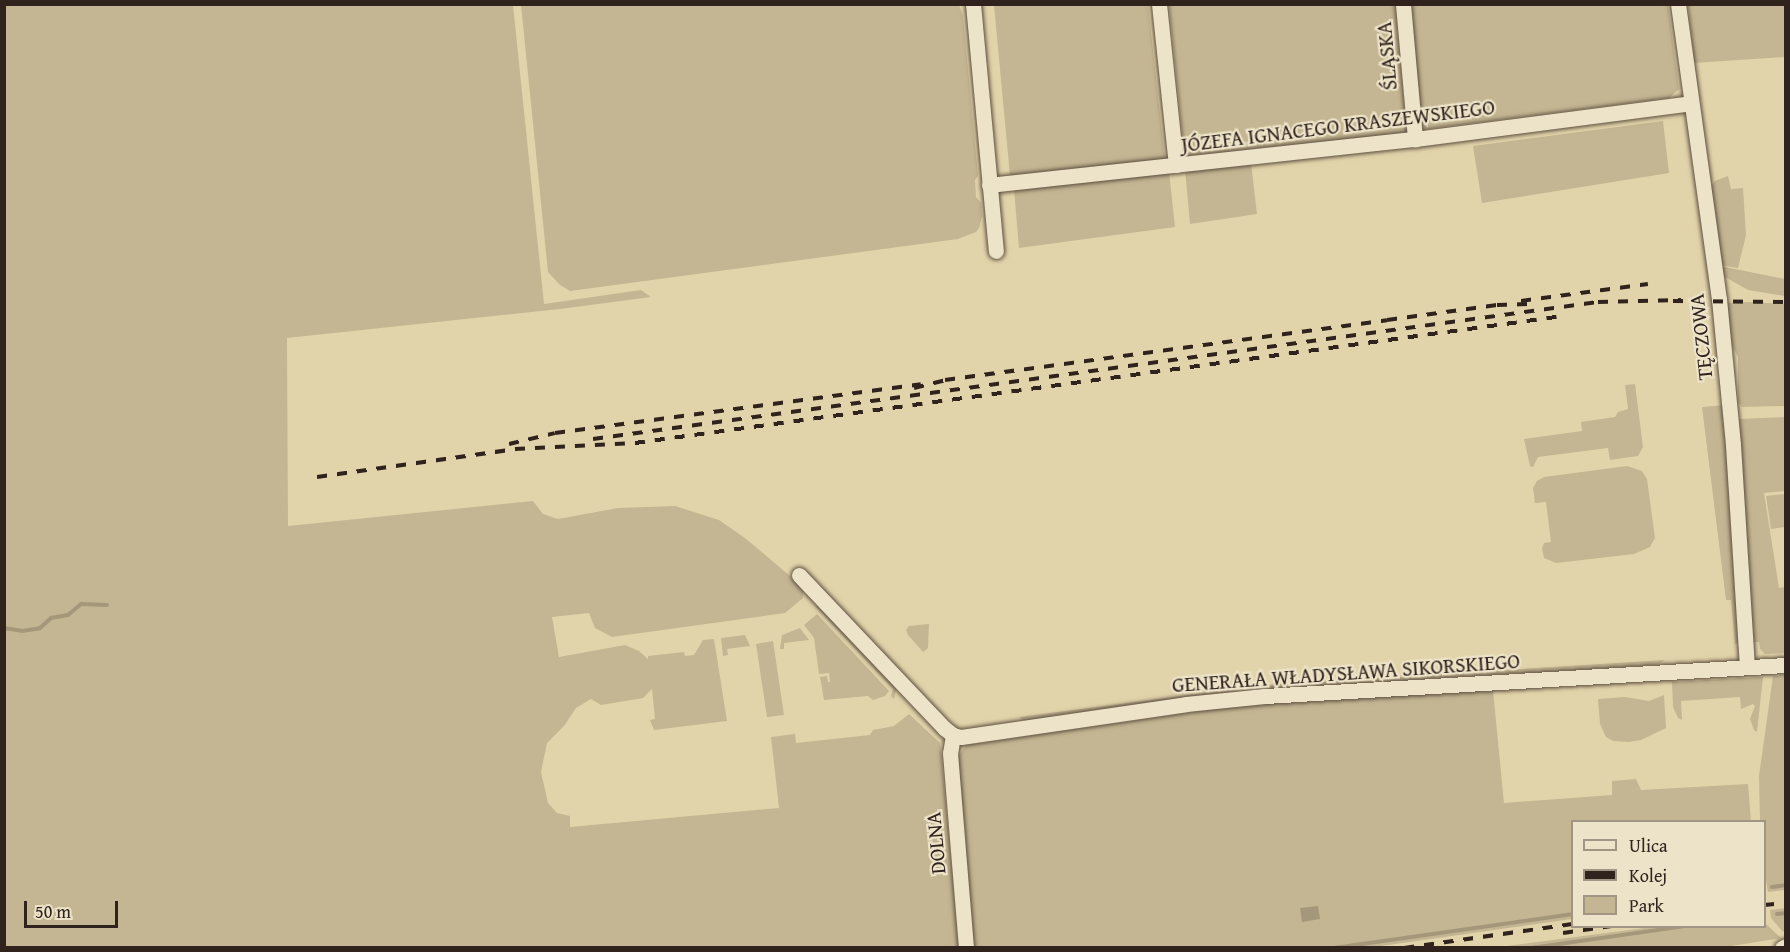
<!DOCTYPE html>
<meta charset="utf-8">
<style>
body{margin:0}
#map{position:relative;width:1790px;height:952px;overflow:hidden;background:#e2d4aa;font-family:"Gentium Book Plus",serif}
div>[style]{position:absolute}
[style*='--x']{left:calc(var(--x)*1px);top:calc(var(--y)*1px);width:calc(var(--w)*1px);rotate:calc(var(--a)*1deg)}
.green>*{inset:0;background:#c4b692}
.water>*{inset:0;background:#a5977a}
.stream>*{height:4px;margin:-2px;padding:0 2px;transform-origin:2px;border-radius:2px;background:#a5977a}
.roads{filter:drop-shadow(0 0 2px #5c4e40) drop-shadow(0 0 2px #5c4e40)}
.minor>*{height:15px;margin:-7.5px;padding:0 7.5px;transform-origin:7.5px;border-radius:7.5px;background:#ece3c8}
.rail>*{height:4px;margin-top:-2px;transform-origin:0;background:repeating-linear-gradient(90deg,#30221c 0 10px,transparent 0 20px)}
span{translate:-50% -50%;white-space:nowrap;text-align:center;line-height:1.15;-webkit-text-stroke:4.5px #ece3c8;paint-order:stroke}
.street-label{font-size:21px;color:#30221c}
.frame{position:absolute;inset:0;border:6px solid #30221c;pointer-events:none}
.legend{position:absolute;left:1571px;top:820px;width:195px;height:108px;box-sizing:border-box;background:#ece3c8;border:2px solid #a19683;margin:0;padding:8px 10px;list-style:none;font-size:18px;color:#30221c}
.legend li{display:flex;align-items:center;gap:12px;height:30px}
.legend b{width:30px;border:2px solid #a19683}
.scale{position:absolute;left:24px;top:901px;width:94px;height:27px;box-sizing:border-box;border:3px solid #30221c;border-top:0;padding-left:8px;font-size:18px;line-height:21px;white-space:nowrap;color:#30221c;-webkit-text-stroke:4px #ece3c8;paint-order:stroke}
</style>
<div id="map">
<div class="green">
<div style="clip-path:polygon(5px 5px,513px 5px,544px 304px,641px 290px,651px 297px,560px 309px,287px 338px,288px 526px,533px 501px,543px 514px,558px 519px,618px 508px,675px 506px,719px 520px,745px 538px,803px 587px,803px 598px,785px 613px,612px 637px,595px 628px,589px 613px,552px 617px,559px 657px,625px 645px,639px 651px,648px 659px,648px 656px,684px 652px,685px 656px,694px 655px,703px 640px,714px 639px,727px 721px,654px 730px,650px 720px,655px 719px,652px 689px,643px 698px,601px 705px,591px 699px,576px 708px,564px 726px,547px 743px,541px 772px,548px 803px,557px 813px,570px 816px,570px 827px,779px 808px,771px 737px,795px 734px,796px 743px,870px 735px,873px 730px,894px 726px,909px 714px,940px 743px,959px 947px,5px 948px)"></div>
<div style="clip-path:polygon(521px 5px,959px 5px,963px 16px,978px 176px,975px 180px,976px 197px,981px 203px,982px 216px,979px 228px,976px 232px,958px 239px,570px 291px,560px 285px,548px 272px)"></div>
<div style="clip-path:polygon(994px 5px,1148px 5px,1165px 160px,1010px 176px)"></div>
<div style="clip-path:polygon(1169px 5px,1395px 5px,1407px 134px,1185px 158px)"></div>
<div style="clip-path:polygon(1410px 5px,1668px 5px,1679px 89px,1669px 98px,1427px 129px,1422px 126px)"></div>
<div style="clip-path:polygon(1688px 5px,1785px 5px,1785px 57px,1694px 63px)"></div>
<div style="clip-path:polygon(1663px 121px,1669px 173px,1482px 203px,1473px 146px)"></div>
<div style="clip-path:polygon(1251px 163px,1257px 214px,1190px 224px,1185px 169px)"></div>
<div style="clip-path:polygon(1169px 171px,1175px 227px,1019px 248px,1014px 189px)"></div>
<div style="clip-path:polygon(1728px 176px,1731px 189px,1743px 188px,1746px 235px,1738px 268px,1719px 265px,1710px 188px,1715px 181px)"></div>
<div style="clip-path:polygon(1720px 266px,1785px 279px,1785px 296px,1748px 290px,1720px 274px)"></div>
<div style="clip-path:polygon(1749px 302px,1785px 304px,1785px 406px,1742px 407px,1738px 402px,1738px 357px,1729px 340px,1726px 303px)"></div>
<div style="clip-path:polygon(1635px 384px,1643px 447px,1638px 456px,1610px 460px,1608px 448px,1538px 457px,1533px 467px,1530px 466px,1524px 439px,1582px 431px,1581px 422px,1615px 417px,1618px 412px,1628px 409px,1625px 385px)"></div>
<div style="clip-path:polygon(1725px 405px,1739px 643px,1735px 644px,1731px 600px,1726px 600px,1702px 407px)"></div>
<div style="clip-path:polygon(1785px 417px,1785px 491px,1764px 493px,1779px 588px,1785px 587px,1785px 653px,1765px 654px,1760px 649px,1759px 642px,1752px 642px,1738px 424px,1740px 419px)"></div>
<div style="clip-path:polygon(1627px 466px,1642px 471px,1647px 479px,1655px 538px,1650px 547px,1634px 554px,1556px 563px,1544px 558px,1542px 548px,1544px 543px,1551px 542px,1546px 502px,1535px 503px,1533px 488px,1537px 481px,1544px 477px)"></div>
<div style="clip-path:polygon(1785px 494px,1785px 527px,1771px 529px,1766px 496px)"></div>
<div style="clip-path:polygon(815px 606px,820px 606px,897px 686px,894px 699px,891px 696px,893px 689px)"></div>
<div style="clip-path:polygon(817px 614px,889px 691px,885px 696px,873px 700px,868px 696px,824px 700px,820px 677px,827px 676px,828px 682px,830px 682px,829px 673px,819px 674px,814px 638px,804px 625px)"></div>
<div style="clip-path:polygon(929px 624px,928px 648px,923px 652px,908px 635px,906px 630px,909px 626px)"></div>
<div style="clip-path:polygon(800px 628px,809px 640px,784px 643px,784px 649px,780px 649px,782px 635px)"></div>
<div style="clip-path:polygon(745px 635px,750px 646px,727px 649px,728px 655px,723px 656px,721px 638px)"></div>
<div style="clip-path:polygon(773px 641px,784px 715px,767px 717px,756px 644px)"></div>
<div style="clip-path:polygon(1665px 660px,1657px 665px,1265px 689px,1024px 721px,1019px 717px,1266px 685px)"></div>
<div style="clip-path:polygon(1785px 675px,1785px 890px,1768px 892px,1764px 867px,1764px 822px,1760px 821px,1759px 776px,1773px 676px)"></div>
<div style="clip-path:polygon(1763px 677px,1757px 732px,1754px 730px,1750px 719px,1755px 706px,1753px 704px,1741px 709px,1740px 697px,1681px 701px,1682px 720px,1678px 718px,1673px 707px,1672px 682px)"></div>
<div style="clip-path:polygon(1493px 690px,1504px 803px,1612px 795px,1612px 781px,1636px 779px,1641px 790px,1748px 784px,1751px 821px,1572px 822px,1572px 919px,1367px 948px,973px 947px,957px 759px,966px 745px,1235px 706px)"></div>
<div style="clip-path:polygon(1664px 695px,1666px 728px,1641px 740px,1629px 742px,1613px 741px,1606px 737px,1600px 724px,1598px 699px,1625px 697px,1649px 701px)"></div>
<div style="clip-path:polygon(1785px 908px,1785px 931px,1783px 932px,1771px 918px,1770px 910px)"></div>
<div style="clip-path:polygon(1765px 923px,1781px 938px,1719px 948px,1499px 947px,1652px 927px,1764px 926px)"></div>
</div>
<div class="water">
<div style="clip-path:polygon(1318px 906px,1320px 919px,1302px 922px,1300px 908px)"></div>
</div>
<div class="stream">
<div style="--x:4;--y:628;--w:18;--a:9"></div>
<div style="--x:22;--y:631;--w:18;--a:-9"></div>
<div style="--x:40;--y:628;--w:15;--a:-42"></div>
<div style="--x:51;--y:618;--w:17;--a:-10"></div>
<div style="--x:68;--y:615;--w:17;--a:-40"></div>
<div style="--x:81;--y:604;--w:26;--a:2"></div>
<div style="--x:1772;--y:887;--w:14;--a:-8"></div>
<div style="--x:1777;--y:914;--w:9;--a:-6"></div>
<div style="--x:1334;--y:948;--w:240;--a:-8.1"></div>
<div style="--x:1531;--y:948;--w:157;--a:-8.1"></div>
</div>
<div class="roads">
<div class="minor">
<div style="--x:973;--y:4;--w:248;--a:84.7"></div>
<div style="--x:1159;--y:4;--w:162;--a:84"></div>
<div style="--x:1403;--y:4;--w:136;--a:84.9"></div>
<div style="--x:1678;--y:4;--w:298;--a:82.1"></div>
<div style="--x:1719;--y:299;--w:147;--a:84.5"></div>
<div style="--x:1733;--y:445;--w:221;--a:86.4"></div>
<div style="--x:989;--y:185;--w:428;--a:-6.2"></div>
<div style="--x:1415;--y:139;--w:278;--a:-7.4"></div>
<div style="--x:799;--y:575;--w:211;--a:46.5"></div>
<div style="--x:944;--y:728;--w:11;--a:38"></div>
<div style="--x:953;--y:735;--w:8;--a:14"></div>
<div style="--x:961;--y:737;--w:227;--a:-8.3"></div>
<div style="--x:1186;--y:704;--w:79;--a:-5.8"></div>
<div style="--x:1265;--y:696;--w:522;--a:-3.41"></div>
<div style="--x:953;--y:735;--w:18;--a:99"></div>
<div style="--x:950;--y:753;--w:196;--a:85.3"></div>
<div style="--x:1782;--y:948;--w:4;--a:-27"></div>
</div>
</div>
<div class="rail">
<div style="--x:1521;--y:301;--w:128;--a:-7.6"></div>
<div style="--x:1673;--y:301;--w:113;--a:0.5"></div>
<div style="--x:914;--y:388;--w:32;--a:-14"></div>
<div style="--x:945;--y:380;--w:446;--a:-7.7"></div>
<div style="--x:1387;--y:320;--w:111;--a:-7.8"></div>
<div style="--x:1497;--y:305;--w:32;--a:-2"></div>
<div style="--x:593;--y:439;--w:1014;--a:-7.76"></div>
<div style="--x:1598;--y:302;--w:83;--a:-1.4"></div>
<div style="--x:509;--y:444;--w:47;--a:-13.4"></div>
<div style="--x:555;--y:433;--w:369;--a:-7.6"></div>
<div style="--x:317;--y:477;--w:200;--a:-8"></div>
<div style="--x:515;--y:449;--w:120;--a:-2.9"></div>
<div style="--x:635;--y:443;--w:937;--a:-7.79"></div>
<div style="--x:1764;--y:905;--w:22;--a:-5"></div>
<div style="--x:1563;--y:933;--w:49;--a:-8.1"></div>
<div style="--x:1404;--y:948;--w:170;--a:-8.1"></div>
</div>
<div class="street-label">
<span style="left:1387px;top:56px;rotate:-95deg">ŚLĄSKA</span>
<span style="left:1338px;top:126px;rotate:-7deg">JÓZEFA IGNACEGO KRASZEWSKIEGO</span>
<span style="left:1701px;top:337px;rotate:-96deg">TĘCZOWA</span>
<span style="left:1346px;top:673px;rotate:-4deg">GENERAŁA WŁADYSŁAWA SIKORSKIEGO</span>
<span style="left:936px;top:843px;rotate:-95deg">DOLNA</span>
</div>
<div class="frame"></div>
<ul class="legend">
<li><b style="height:8px;background:#ece3c8"></b>Ulica</li>
<li><b style="height:8px;background:#30221c"></b>Kolej</li>
<li><b style="height:16px;background:#c4b692"></b>Park</li>
</ul>
<div class="scale">50 m</div>
</div>
